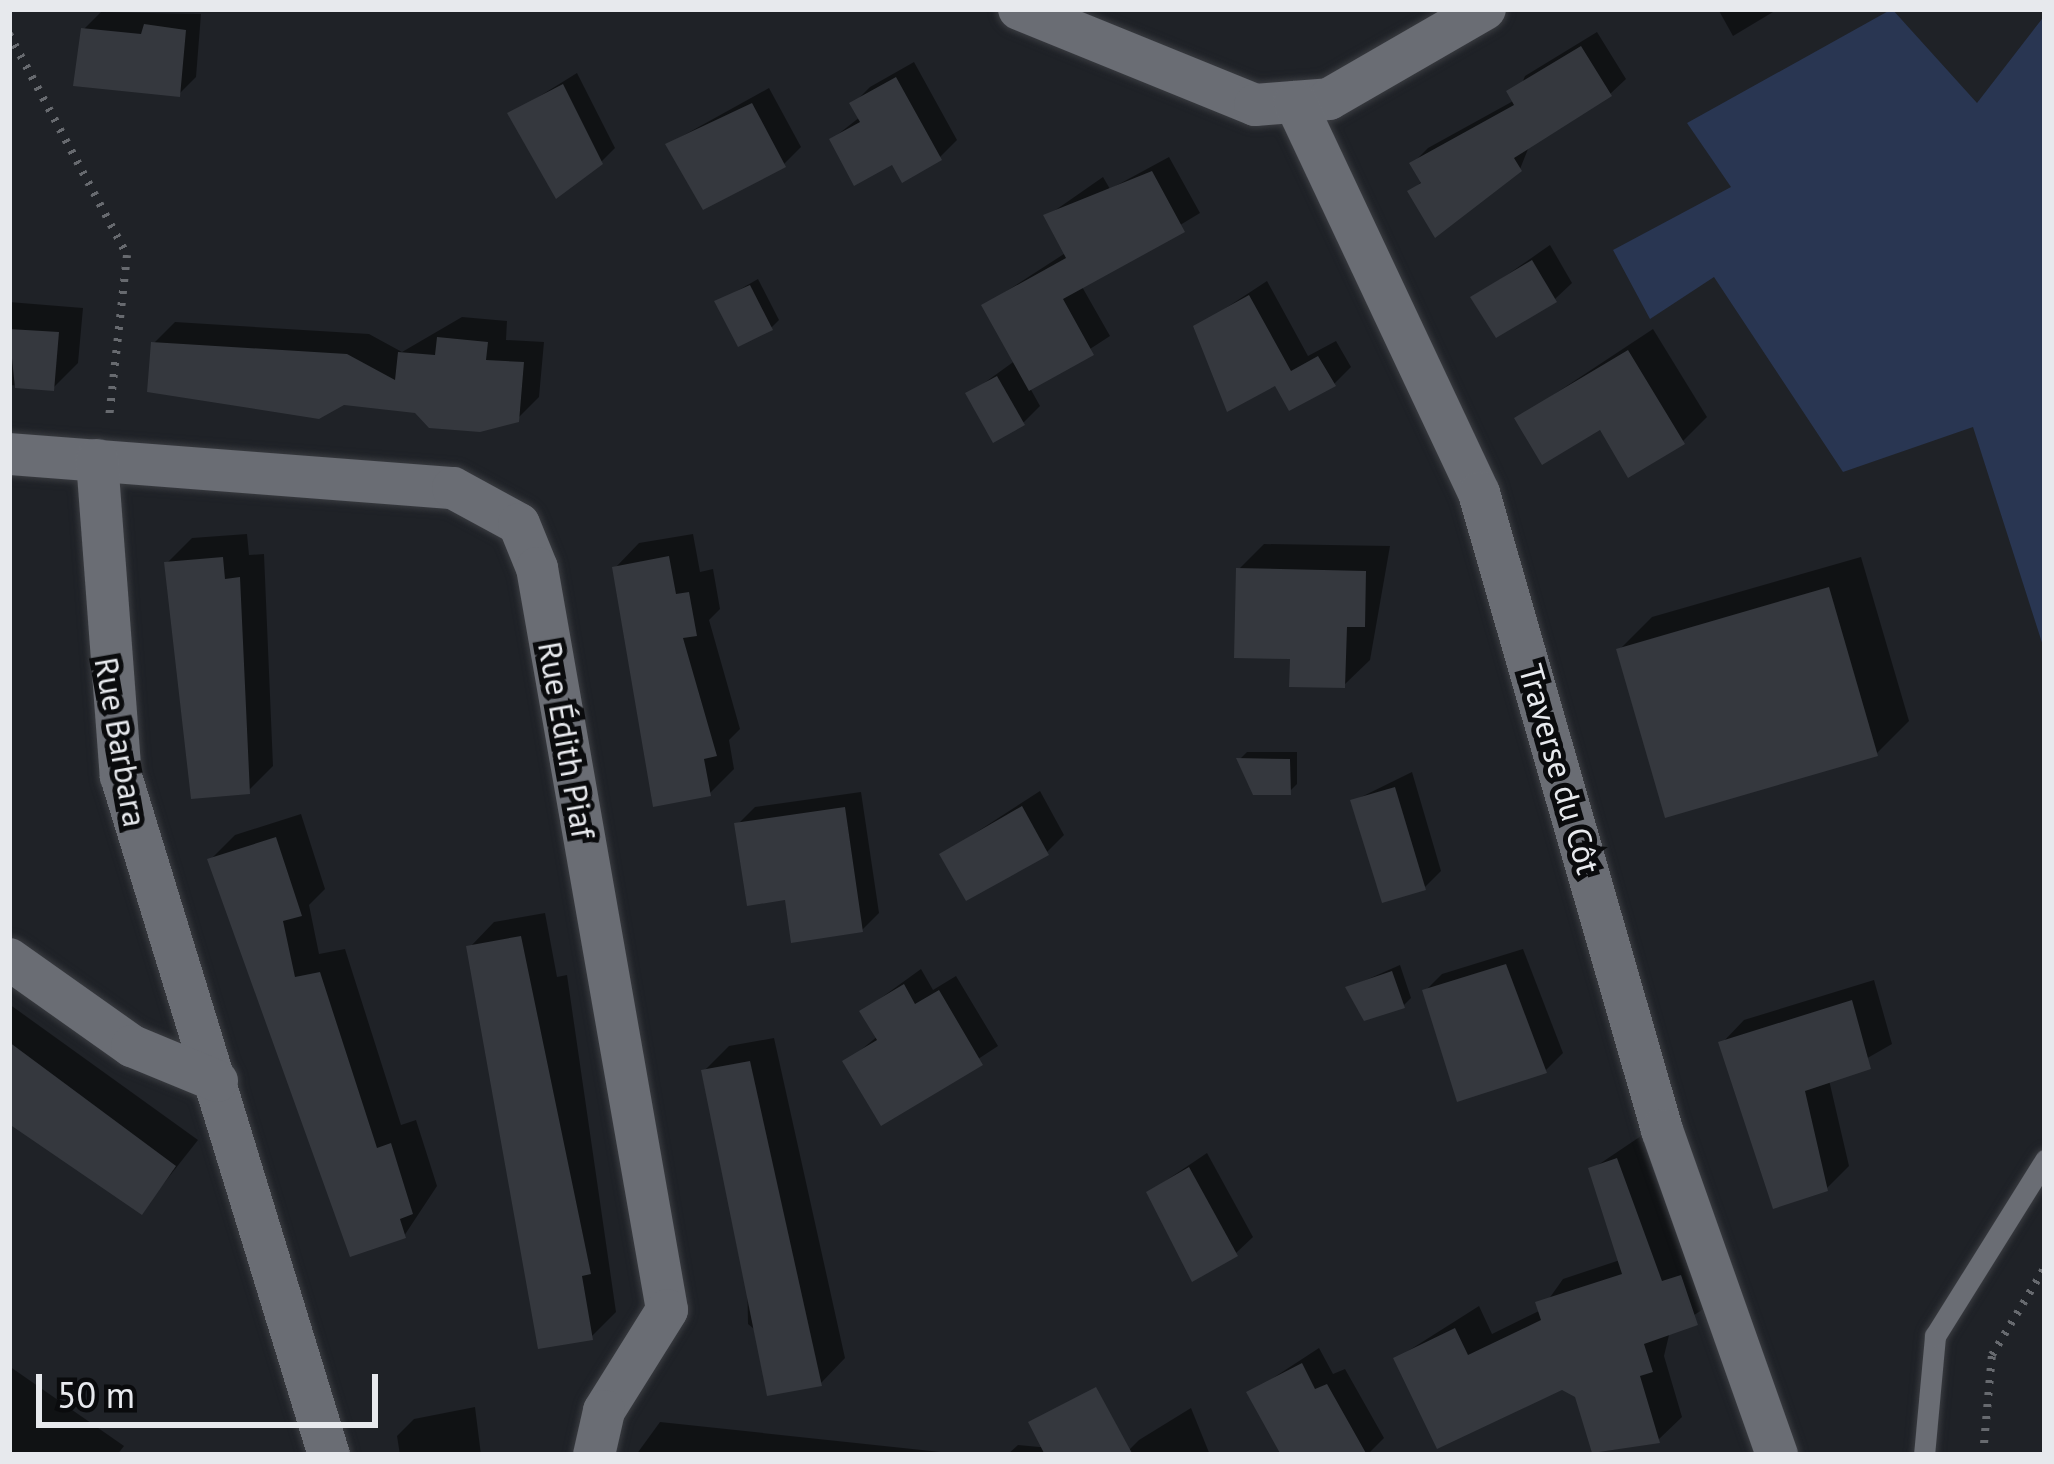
<!DOCTYPE html>
<meta charset="utf-8">
<style>
body{margin:0}
#map{position:relative;width:2054px;height:1464px;overflow:hidden;background:#1f2227;font-family:"PT Sans",sans-serif}
div>[style]{position:absolute}
[style*='--x']{left:calc(var(--x)*1px);top:calc(var(--y)*1px);width:calc(var(--w)*1px);rotate:calc(var(--a)*1deg)}
.green>*{inset:0;background:#293652}
.shadow>*{inset:0;background:#0007}
.building>*{inset:0;background:#35383e}
.path>*{height:8px;margin-top:-4px;transform-origin:0;background:repeating-linear-gradient(90deg,#676a6f 0 3px,transparent 0 12px)}
.roads{filter:drop-shadow(0 0 3px #3a3c41) drop-shadow(0 0 3px #3a3c41)}
.service>*{height:21px;margin:-10.5px;padding:0 10.5px;transform-origin:10.5px;border-radius:10.5px;background:#6a6d74}
.minor>*{height:42px;margin:-21px;padding:0 21px;transform-origin:21px;border-radius:21px;background:#6a6d74}
span{translate:-50% -50%;white-space:nowrap;text-align:center;line-height:1.15;-webkit-text-stroke:10px #0a0b0d;paint-order:stroke}
.street-label{font-size:33px;color:#e7e9ed}
.frame{position:absolute;inset:0;border:12px solid #e7e9ed;pointer-events:none}
.scale{position:absolute;left:36px;top:1374px;width:342px;height:54px;box-sizing:border-box;border:6px solid #e7e9ed;border-top:0;padding-left:15px;font-size:36px;line-height:42px;white-space:nowrap;color:#e7e9ed;-webkit-text-stroke:9px #0a0b0d;paint-order:stroke}
</style>
<div id="map">
<div class="green">
<div style="clip-path:polygon(1892px 9px,1977px 103px,2045px 15px,2045px 652px,1973px 427px,1843px 472px,1714px 277px,1650px 319px,1613px 250px,1731px 187px,1687px 123px)"></div>
</div>
<div class="shadow">
<div style="clip-path:polygon(1718px 9px,1778px 9px,1733px 36px)"></div>
<div style="clip-path:polygon(101px 12px,201px 14px,196px 77px,179px 94px,84px 29px)"></div>
<div style="clip-path:polygon(1597px 32px,1626px 79px,1610px 94px,1530px 144px,1520px 169px,1411px 192px,1423px 180px,1413px 163px,1428px 148px,1515px 100px,1525px 76px)"></div>
<div style="clip-path:polygon(914px 62px,957px 140px,940px 157px,893px 161px,832px 139px,860px 117px,853px 104px,870px 87px)"></div>
<div style="clip-path:polygon(577px 73px,615px 148px,601px 162px,511px 114px)"></div>
<div style="clip-path:polygon(769px 88px,801px 147px,784px 164px,668px 144px)"></div>
<div style="clip-path:polygon(1169px 157px,1200px 213px,1081px 285px,1110px 336px,1030px 388px,1040px 406px,1023px 423px,969px 394px,1016px 360px,985px 305px,1067px 252px,1047px 216px,1103px 177px,1110px 189px)"></div>
<div style="clip-path:polygon(1550px 245px,1572px 283px,1555px 299px,1474px 298px)"></div>
<div style="clip-path:polygon(758px 279px,779px 320px,772px 327px,718px 302px)"></div>
<div style="clip-path:polygon(1267px 281px,1308px 356px,1336px 341px,1351px 367px,1334px 384px,1276px 382px,1197px 327px)"></div>
<div style="clip-path:polygon(9px 302px,83px 308px,78px 363px,53px 388px,9px 385px)"></div>
<div style="clip-path:polygon(462px 317px,507px 321px,506px 340px,544px 342px,539px 397px,518px 418px,417px 410px,154px 343px,175px 322px,369px 334px,402px 352px)"></div>
<div style="clip-path:polygon(1653px 329px,1707px 417px,1683px 441px,1517px 419px)"></div>
<div style="clip-path:polygon(247px 534px,249px 555px,264px 554px,273px 766px,248px 791px,193px 796px,167px 563px,192px 538px)"></div>
<div style="clip-path:polygon(693px 534px,700px 572px,713px 569px,720px 609px,709px 620px,740px 729px,729px 740px,734px 769px,709px 794px,615px 568px,639px 543px)"></div>
<div style="clip-path:polygon(1264px 544px,1390px 546px,1370px 660px,1344px 685px,1293px 656px,1239px 569px)"></div>
<div style="clip-path:polygon(1861px 557px,1909px 721px,1876px 754px,1619px 650px,1652px 617px)"></div>
<div style="clip-path:polygon(1247px 752px,1297px 752px,1297px 784px,1289px 792px,1240px 759px)"></div>
<div style="clip-path:polygon(1412px 772px,1441px 871px,1424px 888px,1353px 801px)"></div>
<div style="clip-path:polygon(1040px 791px,1064px 835px,1047px 852px,943px 854px)"></div>
<div style="clip-path:polygon(861px 792px,879px 913px,862px 930px,787px 896px,738px 824px,755px 807px)"></div>
<div style="clip-path:polygon(301px 814px,325px 889px,309px 905px,319px 954px,345px 949px,401px 1125px,416px 1120px,437px 1186px,404px 1236px,210px 860px,235px 835px)"></div>
<div style="clip-path:polygon(545px 913px,557px 977px,567px 975px,616px 1312px,591px 1337px,470px 947px,494px 922px)"></div>
<div style="clip-path:polygon(1523px 949px,1563px 1053px,1546px 1070px,1425px 991px,1442px 974px)"></div>
<div style="clip-path:polygon(1400px 965px,1411px 998px,1404px 1005px,1348px 988px)"></div>
<div style="clip-path:polygon(921px 969px,933px 990px,956px 976px,998px 1046px,882px 1122px,846px 1062px,878px 1036px,863px 1011px)"></div>
<div style="clip-path:polygon(1874px 980px,1892px 1044px,1829px 1080px,1849px 1166px,1826px 1189px,1722px 1043px,1744px 1020px)"></div>
<div style="clip-path:polygon(9px 1004px,198px 1140px,142px 1211px,9px 1119px)"></div>
<div style="clip-path:polygon(774px 1038px,845px 1358px,821px 1383px,748px 1324px,747px 1270px,704px 1071px,729px 1046px)"></div>
<div style="clip-path:polygon(1641px 1136px,1686px 1260px,1720px 1298px,1670px 1331px,1664px 1356px,1682px 1417px,1658px 1440px,1562px 1386px,1397px 1358px,1479px 1306px,1492px 1334px,1541px 1310px,1563px 1279px,1620px 1260px,1592px 1169px)"></div>
<div style="clip-path:polygon(1207px 1153px,1253px 1237px,1236px 1253px,1149px 1192px)"></div>
<div style="clip-path:polygon(1319px 1348px,1333px 1374px,1345px 1369px,1384px 1438px,1367px 1455px,1284px 1455px,1250px 1393px)"></div>
<div style="clip-path:polygon(9px 1366px,124px 1446px,117px 1455px,9px 1455px)"></div>
<div style="clip-path:polygon(475px 1407px,481px 1455px,400px 1455px,397px 1436px,414px 1419px)"></div>
<div style="clip-path:polygon(1191px 1408px,1210px 1455px,1124px 1455px,1139px 1440px)"></div>
<div style="clip-path:polygon(660px 1422px,950px 1453px,636px 1455px)"></div>
<div style="clip-path:polygon(1018px 1445px,1072px 1450px,1071px 1455px,1007px 1455px)"></div>
</div>
<div class="building">
<div style="clip-path:polygon(144px 24px,186px 30px,180px 97px,73px 86px,81px 28px,141px 34px)"></div>
<div style="clip-path:polygon(1581px 46px,1612px 96px,1514px 158px,1522px 171px,1435px 238px,1407px 191px,1421px 183px,1409px 163px,1514px 105px,1506px 91px)"></div>
<div style="clip-path:polygon(896px 77px,942px 160px,902px 183px,892px 165px,854px 186px,829px 139px,860px 122px,849px 103px)"></div>
<div style="clip-path:polygon(563px 84px,603px 164px,556px 199px,507px 113px)"></div>
<div style="clip-path:polygon(752px 103px,786px 167px,703px 210px,665px 144px)"></div>
<div style="clip-path:polygon(1152px 171px,1185px 232px,1063px 299px,1094px 355px,1029px 391px,981px 305px,1066px 258px,1043px 215px)"></div>
<div style="clip-path:polygon(1532px 260px,1557px 302px,1496px 338px,1470px 297px)"></div>
<div style="clip-path:polygon(750px 285px,773px 330px,738px 347px,714px 301px)"></div>
<div style="clip-path:polygon(1249px 295px,1291px 371px,1318px 356px,1336px 386px,1289px 411px,1275px 386px,1227px 412px,1193px 326px)"></div>
<div style="clip-path:polygon(9px 329px,59px 332px,54px 391px,15px 388px)"></div>
<div style="clip-path:polygon(437px 337px,488px 342px,486px 360px,524px 362px,519px 422px,480px 432px,429px 428px,415px 413px,344px 405px,319px 419px,147px 392px,151px 342px,347px 354px,395px 380px,398px 352px,435px 355px)"></div>
<div style="clip-path:polygon(1628px 350px,1685px 444px,1628px 478px,1600px 430px,1542px 465px,1514px 418px)"></div>
<div style="clip-path:polygon(997px 376px,1025px 425px,993px 443px,965px 393px)"></div>
<div style="clip-path:polygon(669px 556px,676px 594px,689px 592px,697px 636px,683px 638px,717px 756px,704px 759px,711px 796px,653px 807px,612px 567px)"></div>
<div style="clip-path:polygon(223px 557px,225px 579px,240px 577px,250px 794px,191px 799px,164px 562px)"></div>
<div style="clip-path:polygon(1236px 568px,1366px 571px,1365px 627px,1347px 627px,1345px 688px,1289px 687px,1290px 659px,1234px 658px)"></div>
<div style="clip-path:polygon(1829px 587px,1878px 756px,1665px 818px,1616px 649px)"></div>
<div style="clip-path:polygon(1236px 758px,1290px 759px,1291px 795px,1253px 795px)"></div>
<div style="clip-path:polygon(1395px 787px,1426px 890px,1382px 903px,1350px 800px)"></div>
<div style="clip-path:polygon(1022px 806px,1049px 855px,966px 901px,939px 854px)"></div>
<div style="clip-path:polygon(845px 807px,863px 932px,791px 943px,785px 900px,747px 906px,734px 823px)"></div>
<div style="clip-path:polygon(276px 837px,302px 916px,283px 921px,295px 977px,320px 972px,377px 1148px,391px 1143px,413px 1214px,400px 1219px,406px 1238px,350px 1257px,207px 859px)"></div>
<div style="clip-path:polygon(521px 936px,591px 1274px,582px 1276px,593px 1340px,538px 1349px,466px 946px)"></div>
<div style="clip-path:polygon(1506px 964px,1547px 1073px,1457px 1102px,1422px 990px)"></div>
<div style="clip-path:polygon(1392px 971px,1405px 1008px,1364px 1021px,1345px 987px)"></div>
<div style="clip-path:polygon(904px 984px,915px 1004px,939px 990px,983px 1065px,881px 1126px,842px 1061px,877px 1040px,859px 1011px)"></div>
<div style="clip-path:polygon(1852px 1000px,1871px 1069px,1805px 1091px,1828px 1191px,1773px 1209px,1718px 1042px)"></div>
<div style="clip-path:polygon(9px 1042px,176px 1166px,142px 1215px,9px 1124px)"></div>
<div style="clip-path:polygon(750px 1061px,822px 1386px,767px 1396px,701px 1070px)"></div>
<div style="clip-path:polygon(1617px 1158px,1662px 1281px,1681px 1275px,1698px 1325px,1644px 1344px,1653px 1372px,1640px 1376px,1660px 1443px,1592px 1453px,1575px 1397px,1562px 1390px,1437px 1449px,1393px 1358px,1455px 1328px,1468px 1355px,1541px 1320px,1535px 1302px,1622px 1274px,1588px 1168px)"></div>
<div style="clip-path:polygon(1189px 1167px,1238px 1256px,1192px 1282px,1146px 1192px)"></div>
<div style="clip-path:polygon(1302px 1363px,1315px 1389px,1327px 1384px,1367px 1455px,1281px 1455px,1246px 1392px)"></div>
<div style="clip-path:polygon(1096px 1387px,1133px 1455px,1045px 1455px,1028px 1422px)"></div>
</div>
<div class="path">
<div style="--x:9;--y:34;--w:251;--a:61.9"></div>
<div style="--x:127;--y:255;--w:165;--a:96.3"></div>
<div style="--x:1983;--y:1455;--w:100;--a:-84.9"></div>
<div style="--x:1992;--y:1355;--w:103;--a:-58.9"></div>
</div>
<div class="roads">
<div class="service">
<div style="--x:1924;--y:1455;--w:120;--a:-84.7"></div>
<div style="--x:1935;--y:1336;--w:208;--a:-58"></div>
</div>
<div class="minor">
<div style="--x:1019;--y:9;--w:255;--a:22.1"></div>
<div style="--x:1255;--y:105;--w:74;--a:-4.6"></div>
<div style="--x:1329;--y:99;--w:180;--a:-30"></div>
<div style="--x:1295;--y:102;--w:432;--a:64.8"></div>
<div style="--x:1479;--y:493;--w:663;--a:73.97"></div>
<div style="--x:1662;--y:1130;--w:345;--a:70.5"></div>
<div style="--x:9;--y:454;--w:445;--a:4.4"></div>
<div style="--x:453;--y:488;--w:75;--a:28.6"></div>
<div style="--x:519;--y:524;--w:48;--a:67.8"></div>
<div style="--x:537;--y:568;--w:753;--a:80.06"></div>
<div style="--x:667;--y:1310;--w:119;--a:122"></div>
<div style="--x:604;--y:1411;--w:45;--a:102.8"></div>
<div style="--x:97;--y:460;--w:317;--a:85.7"></div>
<div style="--x:121;--y:776;--w:710;--a:72.97"></div>
<div style="--x:9;--y:959;--w:151;--a:35.3"></div>
<div style="--x:132;--y:1046;--w:92;--a:22.4"></div>
</div>
</div>
<div class="street-label">
<span style="left:567px;top:740px;rotate:80deg">Rue Édith Piaf</span>
<span style="left:121px;top:742px;rotate:80deg">Rue Barbara</span>
<span style="left:1560px;top:769px;rotate:74deg">Traverse du Côt</span>
</div>
<div class="frame"></div>
<div class="scale">50 m</div>
</div>
